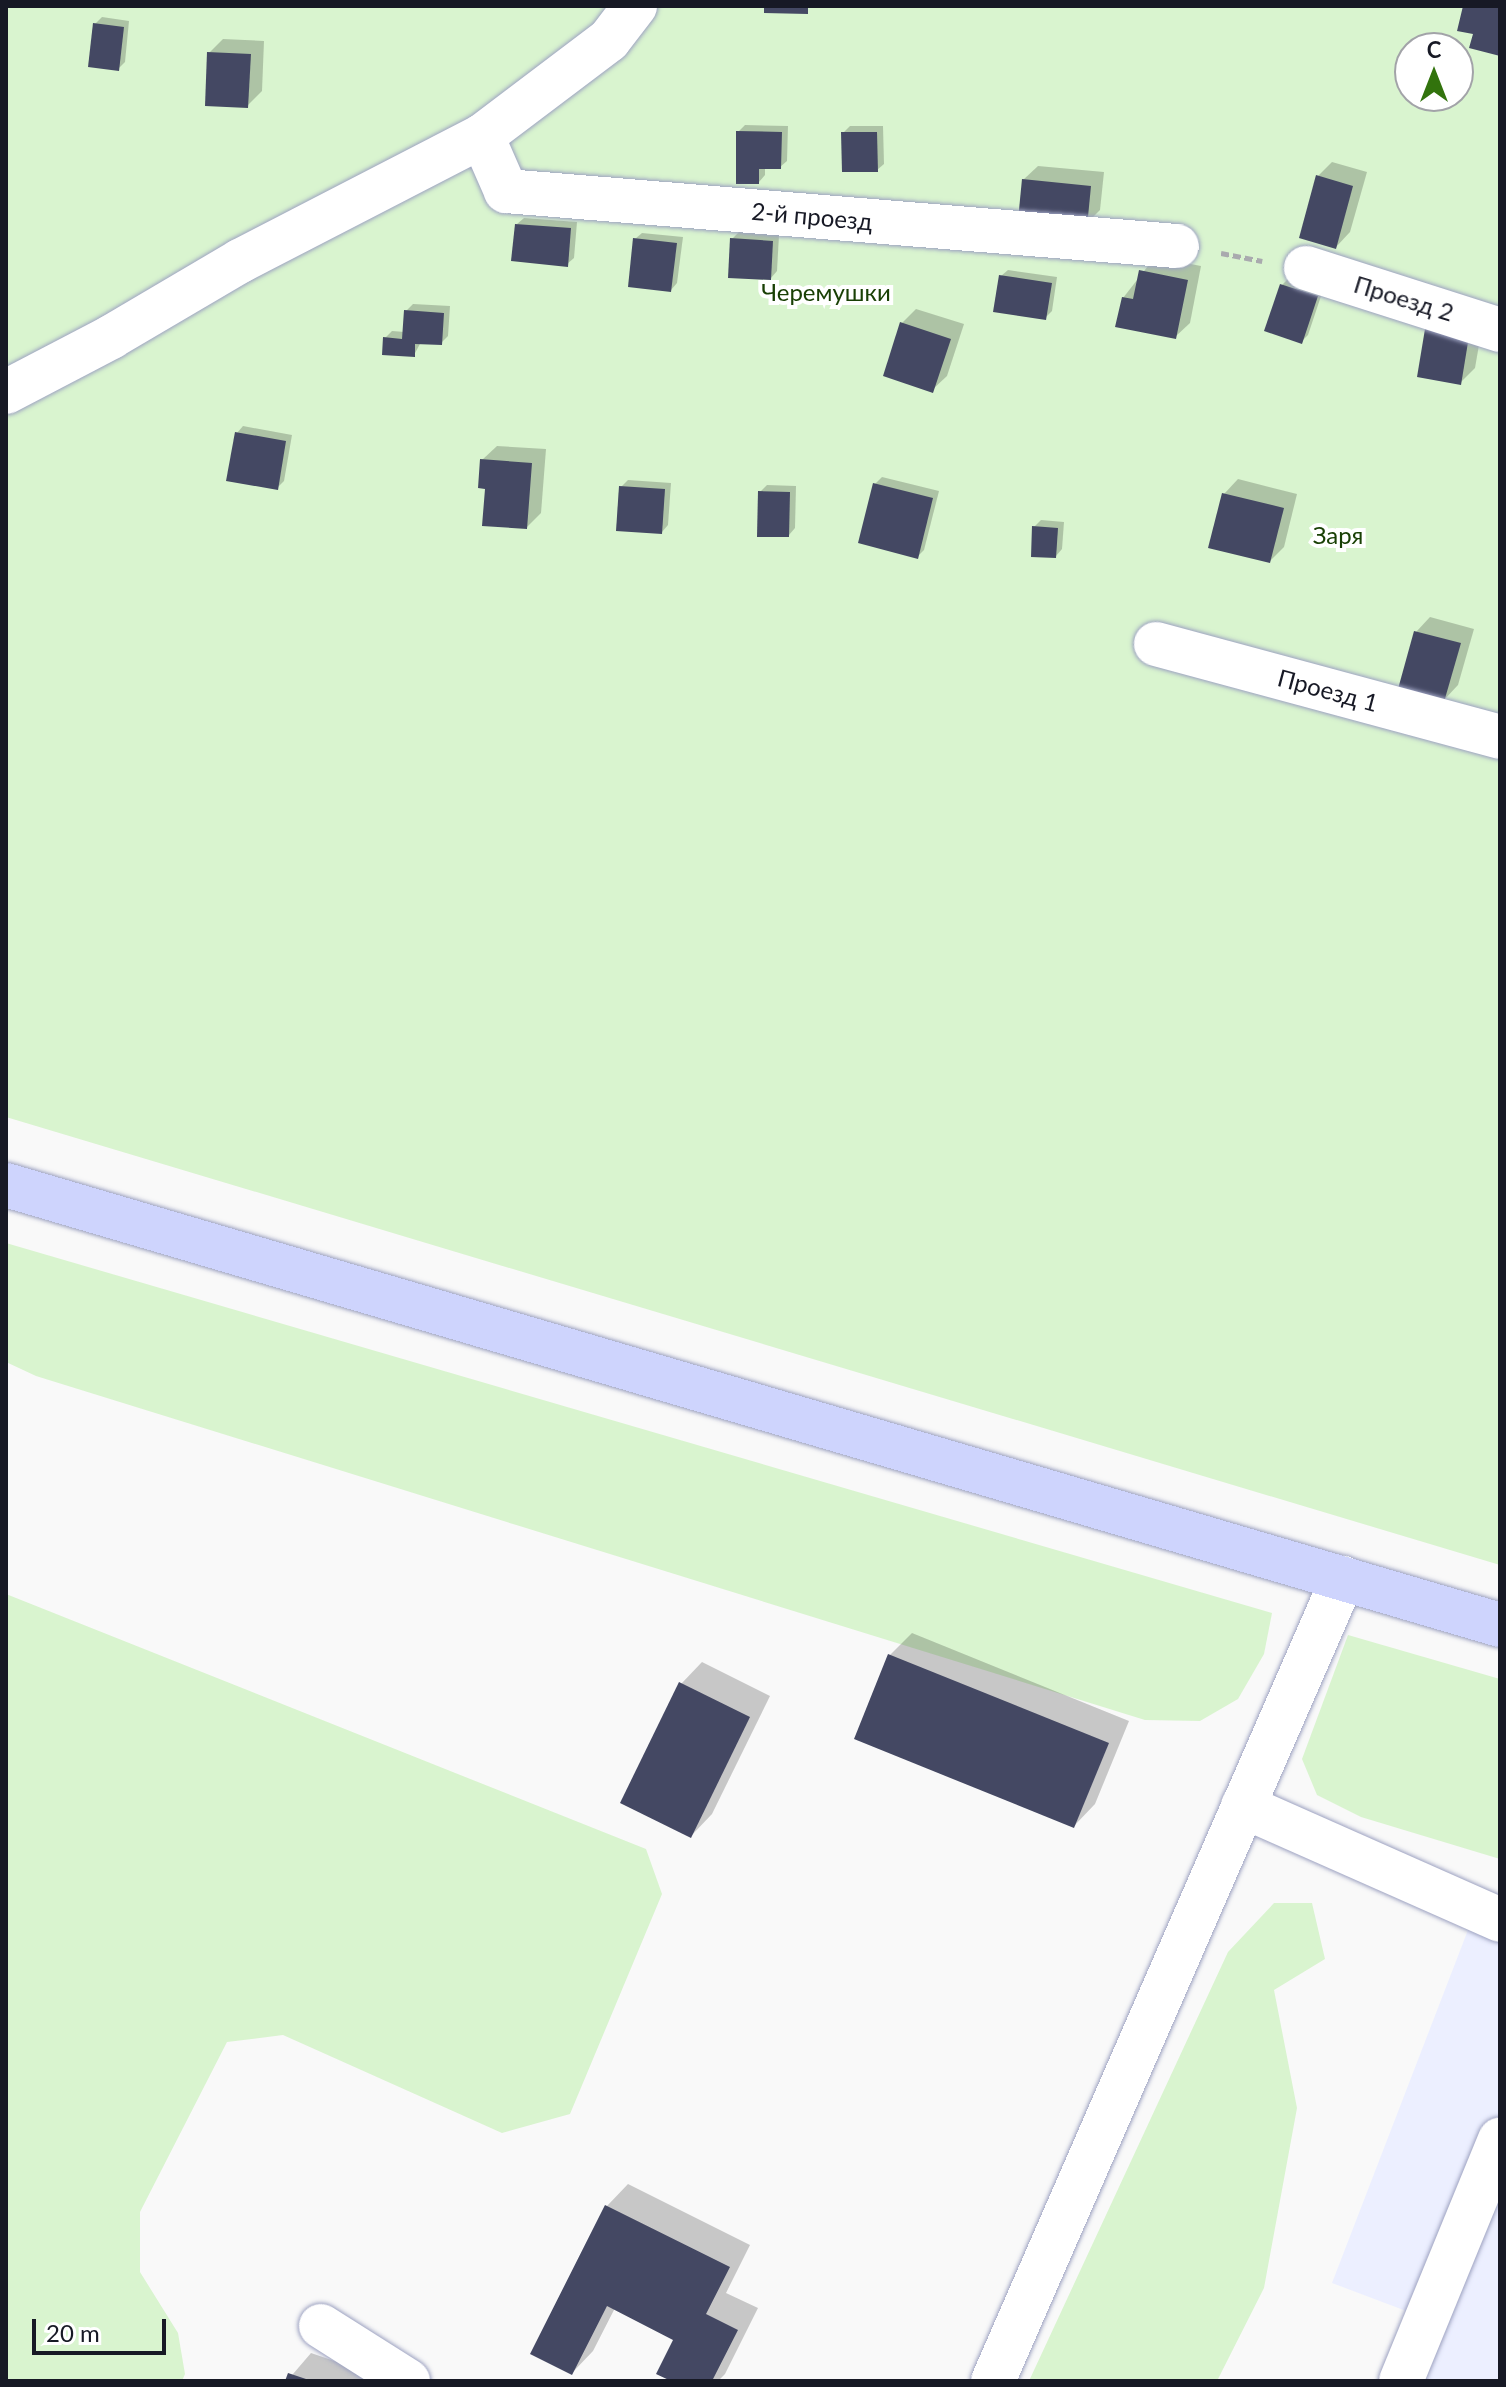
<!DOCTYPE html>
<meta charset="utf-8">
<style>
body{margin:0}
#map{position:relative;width:1506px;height:2387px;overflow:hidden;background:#f9f9f9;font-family:Lato,sans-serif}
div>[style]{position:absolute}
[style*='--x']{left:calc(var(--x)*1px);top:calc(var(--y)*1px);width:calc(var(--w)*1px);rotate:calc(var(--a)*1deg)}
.built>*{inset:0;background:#ecefff}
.green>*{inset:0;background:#d9f4cf}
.shadow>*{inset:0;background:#0003}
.building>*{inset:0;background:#444863}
.path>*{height:5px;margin-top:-2.5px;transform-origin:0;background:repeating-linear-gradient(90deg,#a9aaae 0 8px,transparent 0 12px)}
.roads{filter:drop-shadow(0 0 2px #9da2c1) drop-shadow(0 0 2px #9da2c1)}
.minor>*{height:44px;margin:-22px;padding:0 22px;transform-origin:22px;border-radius:22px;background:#fff}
.major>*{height:44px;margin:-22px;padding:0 22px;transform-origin:22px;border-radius:22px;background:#ced4fd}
span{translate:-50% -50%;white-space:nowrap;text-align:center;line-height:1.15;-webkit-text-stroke:8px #fff;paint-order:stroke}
.street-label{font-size:24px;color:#171925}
.park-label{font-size:24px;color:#194005}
.frame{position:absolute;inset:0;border:8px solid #171925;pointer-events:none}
.north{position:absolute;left:1394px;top:32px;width:80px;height:80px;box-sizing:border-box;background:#fff;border:2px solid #a2a3a8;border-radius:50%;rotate:0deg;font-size:22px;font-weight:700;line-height:32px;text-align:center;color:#171925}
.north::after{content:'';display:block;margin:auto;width:28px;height:36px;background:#32730d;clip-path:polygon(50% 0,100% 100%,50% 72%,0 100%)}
.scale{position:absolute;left:32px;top:2319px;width:134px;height:36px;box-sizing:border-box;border:4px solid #171925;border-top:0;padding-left:10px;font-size:24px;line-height:28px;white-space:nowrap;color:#171925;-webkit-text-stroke:6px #fff;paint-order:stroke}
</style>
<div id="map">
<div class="built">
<div style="clip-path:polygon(1468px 1930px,1500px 1942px,1500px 2381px,1425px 2381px,1446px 2326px,1332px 2283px)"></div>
</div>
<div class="green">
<div style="clip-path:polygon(evenodd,6px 6px,1500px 6px,1500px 1565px,6px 1117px,6px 6px,1410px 48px,1458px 48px,1458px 96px,1410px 96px,1410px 48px)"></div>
<div style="clip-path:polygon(6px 1243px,1272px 1613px,1264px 1654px,1238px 1699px,1200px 1721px,1145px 1720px,36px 1376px,6px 1362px)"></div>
<div style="clip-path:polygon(6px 1594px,646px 1849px,662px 1894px,570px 2114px,502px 2133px,283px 2035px,227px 2042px,140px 2212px,140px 2272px,178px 2333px,185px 2374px,182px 2381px,6px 2381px)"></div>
<div style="clip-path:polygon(1348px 1635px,1500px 1679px,1500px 1859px,1361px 1817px,1317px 1795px,1302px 1759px)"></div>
<div style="clip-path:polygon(1274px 1903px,1312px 1903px,1325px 1959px,1274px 1990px,1297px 2108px,1264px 2288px,1217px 2381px,1029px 2381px,1228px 1952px)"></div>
</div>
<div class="shadow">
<div style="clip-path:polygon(6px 6px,7px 6px,6px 44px)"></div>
<div style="clip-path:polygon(102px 17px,129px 21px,125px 62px,118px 69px,95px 24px)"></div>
<div style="clip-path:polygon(223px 39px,264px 41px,262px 91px,247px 106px,209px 53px)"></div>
<div style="clip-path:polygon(745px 125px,788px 126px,787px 161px,780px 167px,765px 167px,765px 175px,759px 182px,738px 132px)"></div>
<div style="clip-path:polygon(850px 126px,883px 126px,884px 164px,877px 170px,843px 133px)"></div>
<div style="clip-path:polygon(1332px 162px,1367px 172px,1350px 232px,1336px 247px,1318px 176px)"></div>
<div style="clip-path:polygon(1038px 166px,1104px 172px,1100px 210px,1086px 224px,1023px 180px)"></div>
<div style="clip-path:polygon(524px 218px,577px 222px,574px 258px,567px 264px,517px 224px)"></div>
<div style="clip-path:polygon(739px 232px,779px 235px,777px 271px,771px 278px,732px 239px)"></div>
<div style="clip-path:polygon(642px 233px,683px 237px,677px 283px,671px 290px,635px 239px)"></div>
<div style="clip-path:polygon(1155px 257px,1201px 266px,1190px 323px,1175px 337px,1123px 298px)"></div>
<div style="clip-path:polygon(1008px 270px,1057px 277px,1052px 311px,1045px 318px,1001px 276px)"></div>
<div style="clip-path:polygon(1289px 278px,1323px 290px,1308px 335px,1302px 341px,1282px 285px)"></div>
<div style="clip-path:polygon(413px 304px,450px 306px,448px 336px,441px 343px,421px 342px,414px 355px,385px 338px,392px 331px,405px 332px,406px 311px)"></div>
<div style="clip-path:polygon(916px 309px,964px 324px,947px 376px,932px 390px,902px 323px)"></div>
<div style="clip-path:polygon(1484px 316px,1475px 368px,1461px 382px,1420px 375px)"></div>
<div style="clip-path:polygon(243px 426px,292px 435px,284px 481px,277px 488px,237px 433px)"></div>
<div style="clip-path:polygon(497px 446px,546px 449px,541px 513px,527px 527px,487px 487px,482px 460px)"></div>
<div style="clip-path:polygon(882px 477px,939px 491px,924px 550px,917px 557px,875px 484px)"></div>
<div style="clip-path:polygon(1238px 479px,1297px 494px,1284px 547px,1270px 561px,1224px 494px)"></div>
<div style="clip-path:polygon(628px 480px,671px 483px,668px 525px,662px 532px,621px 487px)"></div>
<div style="clip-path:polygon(767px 485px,796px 486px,795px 528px,789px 535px,760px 492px)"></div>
<div style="clip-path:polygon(1041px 520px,1064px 522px,1062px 549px,1056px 556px,1034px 527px)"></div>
<div style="clip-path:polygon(1430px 617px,1474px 629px,1458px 685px,1444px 700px,1416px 632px)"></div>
<div style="clip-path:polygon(912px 1633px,1129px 1721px,1095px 1804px,1074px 1826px,857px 1738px,890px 1655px)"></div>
<div style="clip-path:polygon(702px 1662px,770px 1696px,712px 1814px,691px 1836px,681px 1684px)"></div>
<div style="clip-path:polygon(628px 2184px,750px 2245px,726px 2293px,758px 2308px,725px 2374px,718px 2381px,675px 2381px,676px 2339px,615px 2308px,593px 2351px,572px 2373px,533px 2354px,607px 2206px)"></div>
<div style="clip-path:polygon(311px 2353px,390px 2380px,390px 2381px,287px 2381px)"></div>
</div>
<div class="building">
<div style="clip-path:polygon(764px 6px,808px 6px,808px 14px,764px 13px)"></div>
<div style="clip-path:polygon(1463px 6px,1500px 6px,1500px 56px,1469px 48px,1473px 34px,1457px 31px)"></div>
<div style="clip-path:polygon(93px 23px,124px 27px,119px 71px,88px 67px)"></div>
<div style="clip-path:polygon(207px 52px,251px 54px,248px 108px,205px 106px)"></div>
<div style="clip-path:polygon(736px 131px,782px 132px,781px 169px,759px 169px,759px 184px,736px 184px)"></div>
<div style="clip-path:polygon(841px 132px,877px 132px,878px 172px,842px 172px)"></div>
<div style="clip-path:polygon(1316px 175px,1353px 186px,1336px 249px,1299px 238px)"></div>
<div style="clip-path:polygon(1022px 179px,1091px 186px,1087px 227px,1018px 220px)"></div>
<div style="clip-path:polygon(515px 224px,571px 228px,568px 267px,511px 261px)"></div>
<div style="clip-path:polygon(633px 238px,677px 243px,671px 292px,628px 287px)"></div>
<div style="clip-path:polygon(730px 238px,773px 241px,771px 280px,728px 278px)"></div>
<div style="clip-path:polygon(1139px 270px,1188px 280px,1176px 339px,1115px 327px,1122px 297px,1133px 299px)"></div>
<div style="clip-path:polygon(999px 275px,1052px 283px,1046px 320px,993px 312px)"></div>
<div style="clip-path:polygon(1280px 284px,1318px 296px,1302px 344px,1264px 331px)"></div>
<div style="clip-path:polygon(404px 310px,444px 313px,442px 345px,415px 344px,415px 357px,382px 355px,383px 337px,402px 339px)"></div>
<div style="clip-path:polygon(900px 322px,951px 339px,933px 393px,883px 376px)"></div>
<div style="clip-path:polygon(1426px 323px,1470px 330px,1461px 385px,1417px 377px)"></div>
<div style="clip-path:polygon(235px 432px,286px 441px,278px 490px,226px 481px)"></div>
<div style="clip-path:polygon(480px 459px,532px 463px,527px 529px,482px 526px,485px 489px,478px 488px)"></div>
<div style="clip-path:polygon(873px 483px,933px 498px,918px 559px,858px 543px)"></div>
<div style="clip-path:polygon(619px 486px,665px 489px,662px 534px,616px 531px)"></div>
<div style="clip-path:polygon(758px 491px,790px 492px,789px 537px,757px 537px)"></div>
<div style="clip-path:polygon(1222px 493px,1284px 508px,1270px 563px,1208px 548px)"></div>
<div style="clip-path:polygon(1032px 526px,1058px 528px,1056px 558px,1031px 557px)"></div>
<div style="clip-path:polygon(1414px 631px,1461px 643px,1444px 702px,1398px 689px)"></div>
<div style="clip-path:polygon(888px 1654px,1109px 1743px,1074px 1828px,854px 1739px)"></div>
<div style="clip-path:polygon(679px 1682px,750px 1717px,691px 1838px,620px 1803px)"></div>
<div style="clip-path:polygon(605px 2205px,730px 2267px,706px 2314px,738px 2330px,712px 2381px,671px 2381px,656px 2374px,673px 2340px,607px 2306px,572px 2375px,530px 2354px)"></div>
<div style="clip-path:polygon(288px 2373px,309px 2380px,309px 2381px,285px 2381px)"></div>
</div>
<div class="path">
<div style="--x:1221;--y:253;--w:42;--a:11"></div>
</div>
<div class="roads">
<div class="minor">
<div style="--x:482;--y:136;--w:60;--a:66.4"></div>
<div style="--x:506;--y:191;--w:673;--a:4.69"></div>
<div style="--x:1306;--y:268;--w:204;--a:17.7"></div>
<div style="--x:6;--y:392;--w:119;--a:-27.6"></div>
<div style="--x:111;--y:337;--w:150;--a:-30.5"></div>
<div style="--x:240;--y:261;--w:272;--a:-27.3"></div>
<div style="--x:482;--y:136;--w:159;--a:-37.1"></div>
<div style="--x:609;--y:40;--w:43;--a:-52.6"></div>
<div style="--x:1156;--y:644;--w:356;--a:15.1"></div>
<div style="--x:1243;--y:1806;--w:281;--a:23.9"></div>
<div style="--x:321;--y:2326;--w:103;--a:32.3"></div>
<div style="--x:993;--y:2381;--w:876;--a:-66.45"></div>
<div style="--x:1401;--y:2381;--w:261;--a:-67.7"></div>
</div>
<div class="major">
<div style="--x:6;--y:1185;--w:1557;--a:16.41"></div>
</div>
</div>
<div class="street-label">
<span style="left:812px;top:216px;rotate:5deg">2-й проезд</span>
<span style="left:1404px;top:298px;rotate:17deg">Проезд 2</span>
<span style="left:1328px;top:690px;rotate:15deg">Проезд 1</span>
</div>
<div class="park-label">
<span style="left:826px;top:292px">Черемушки</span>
<span style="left:1338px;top:535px">Заря</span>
</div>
<div class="frame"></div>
<div class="north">С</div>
<div class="scale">20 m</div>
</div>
